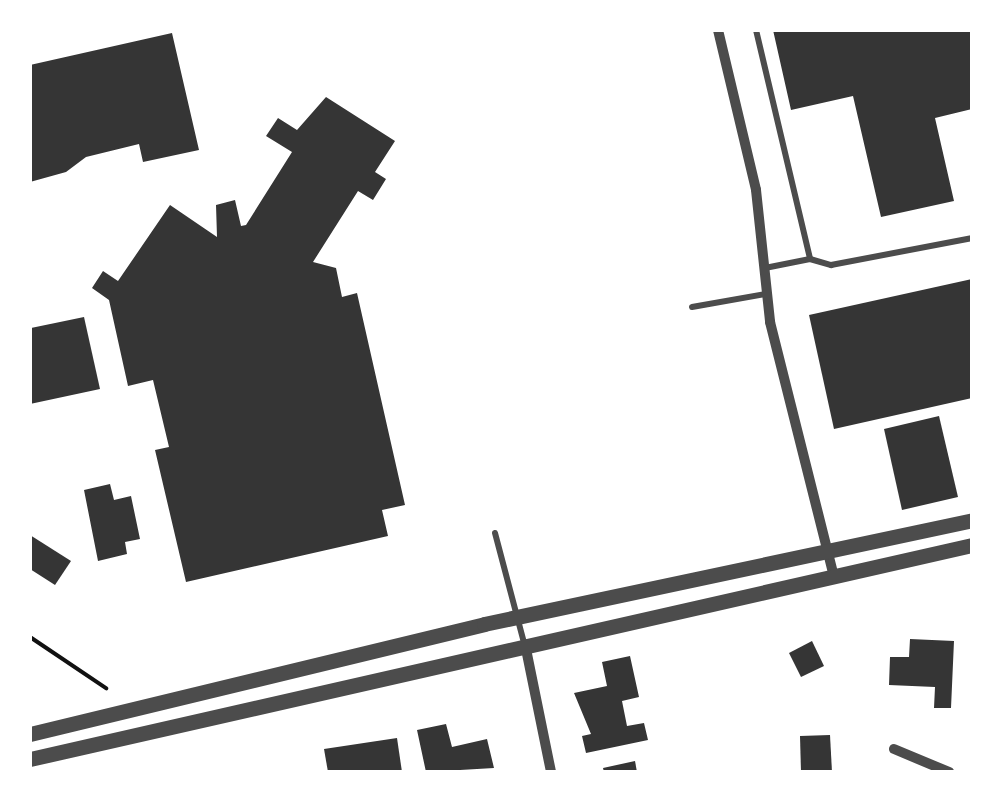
<!DOCTYPE html>
<style>
body{margin:0}
#map{position:relative;width:1002px;height:802px;overflow:hidden;background:#fff;font-family:Lato,sans-serif}
div>[style]{position:absolute}
[style*='--x']{left:calc(var(--x)*1px);top:calc(var(--y)*1px);width:calc(var(--w)*1px);rotate:calc(var(--a)*1deg)}
.building>*{inset:0;background:#353535}
.path>*{height:4px;margin:-2px;padding:0 2px;transform-origin:2px;border-radius:2px;background:#111}
.service>*{height:6px;margin:-3px;padding:0 3px;transform-origin:3px;border-radius:3px;background:#4c4c4c}
.minor>*{height:10px;margin:-5px;padding:0 5px;transform-origin:5px;border-radius:5px;background:#4c4c4c}
.tertiary>*{height:15px;margin:-7.5px;padding:0 7.5px;transform-origin:7.5px;border-radius:7.5px;background:#4c4c4c}
span{translate:-50% -50%;white-space:nowrap;text-align:center;line-height:1.15;-webkit-text-stroke:10px #fff;paint-order:stroke}
.frame{position:absolute;inset:0;border:32px solid #fff;pointer-events:none}
</style>
<div id="map">
<div class="building">
<div style="clip-path:polygon(773px 30px,972px 30px,972px 109px,935px 118px,954px 201px,881px 217px,853px 96px,791px 110px)"></div>
<div style="clip-path:polygon(172px 33px,199px 150px,143px 162px,139px 144px,86px 157px,66px 172px,30px 182px,30px 65px)"></div>
<div style="clip-path:polygon(326px 97px,395px 141px,375px 172px,386px 179px,373px 200px,358px 191px,313px 262px,336px 268px,342px 297px,357px 293px,405px 505px,382px 510px,388px 536px,186px 582px,155px 450px,169px 447px,153px 380px,128px 386px,109px 300px,92px 288px,103px 271px,118px 281px,170px 205px,217px 237px,216px 205px,235px 200px,241px 226px,246px 225px,292px 152px,266px 136px,278px 118px,297px 130px)"></div>
<div style="clip-path:polygon(972px 279px,972px 398px,834px 429px,809px 315px)"></div>
<div style="clip-path:polygon(84px 317px,100px 389px,30px 404px,31px 328px)"></div>
<div style="clip-path:polygon(939px 416px,958px 497px,902px 510px,884px 429px)"></div>
<div style="clip-path:polygon(110px 484px,114px 500px,131px 496px,140px 539px,125px 542px,127px 554px,98px 561px,84px 490px)"></div>
<div style="clip-path:polygon(30px 535px,71px 561px,55px 585px,30px 569px)"></div>
<div style="clip-path:polygon(910px 639px,954px 641px,951px 708px,934px 708px,935px 687px,889px 685px,890px 657px,909px 657px)"></div>
<div style="clip-path:polygon(812px 641px,824px 666px,801px 677px,789px 653px)"></div>
<div style="clip-path:polygon(630px 656px,639px 697px,622px 701px,627px 726px,644px 723px,648px 740px,586px 753px,582px 736px,591px 734px,574px 693px,607px 686px,602px 662px)"></div>
<div style="clip-path:polygon(446px 724px,452px 747px,487px 739px,494px 768px,426px 772px,417px 730px)"></div>
<div style="clip-path:polygon(830px 735px,832px 772px,801px 772px,800px 736px)"></div>
<div style="clip-path:polygon(397px 738px,402px 772px,328px 772px,324px 749px)"></div>
<div style="clip-path:polygon(635px 761px,637px 772px,604px 772px,603px 768px)"></div>
</div>
<div class="path">
<div style="--x:30;--y:637;--w:92;--a:33.9"></div>
</div>
<div class="service">
<div style="--x:756;--y:30;--w:235;--a:76.7"></div>
<div style="--x:810;--y:259;--w:46;--a:168.7"></div>
<div style="--x:810;--y:259;--w:22;--a:16"></div>
<div style="--x:831;--y:265;--w:144;--a:-10.8"></div>
<div style="--x:692;--y:307;--w:75;--a:-10"></div>
<div style="--x:495;--y:533;--w:114;--a:75.2"></div>
</div>
<div class="minor">
<div style="--x:718;--y:30;--w:164;--a:76.6"></div>
<div style="--x:756;--y:190;--w:133;--a:83.9"></div>
<div style="--x:770;--y:322;--w:262;--a:75.9"></div>
<div style="--x:525;--y:644;--w:131;--a:78.5"></div>
<div style="--x:894;--y:749;--w:60;--a:22.7"></div>
</div>
<div class="tertiary">
<div style="--x:30;--y:734;--w:467;--a:-13.6"></div>
<div style="--x:484;--y:624;--w:499;--a:-12"></div>
<div style="--x:30;--y:759;--w:966;--a:-12.8"></div>
</div>
<div class="frame"></div>
</div>
